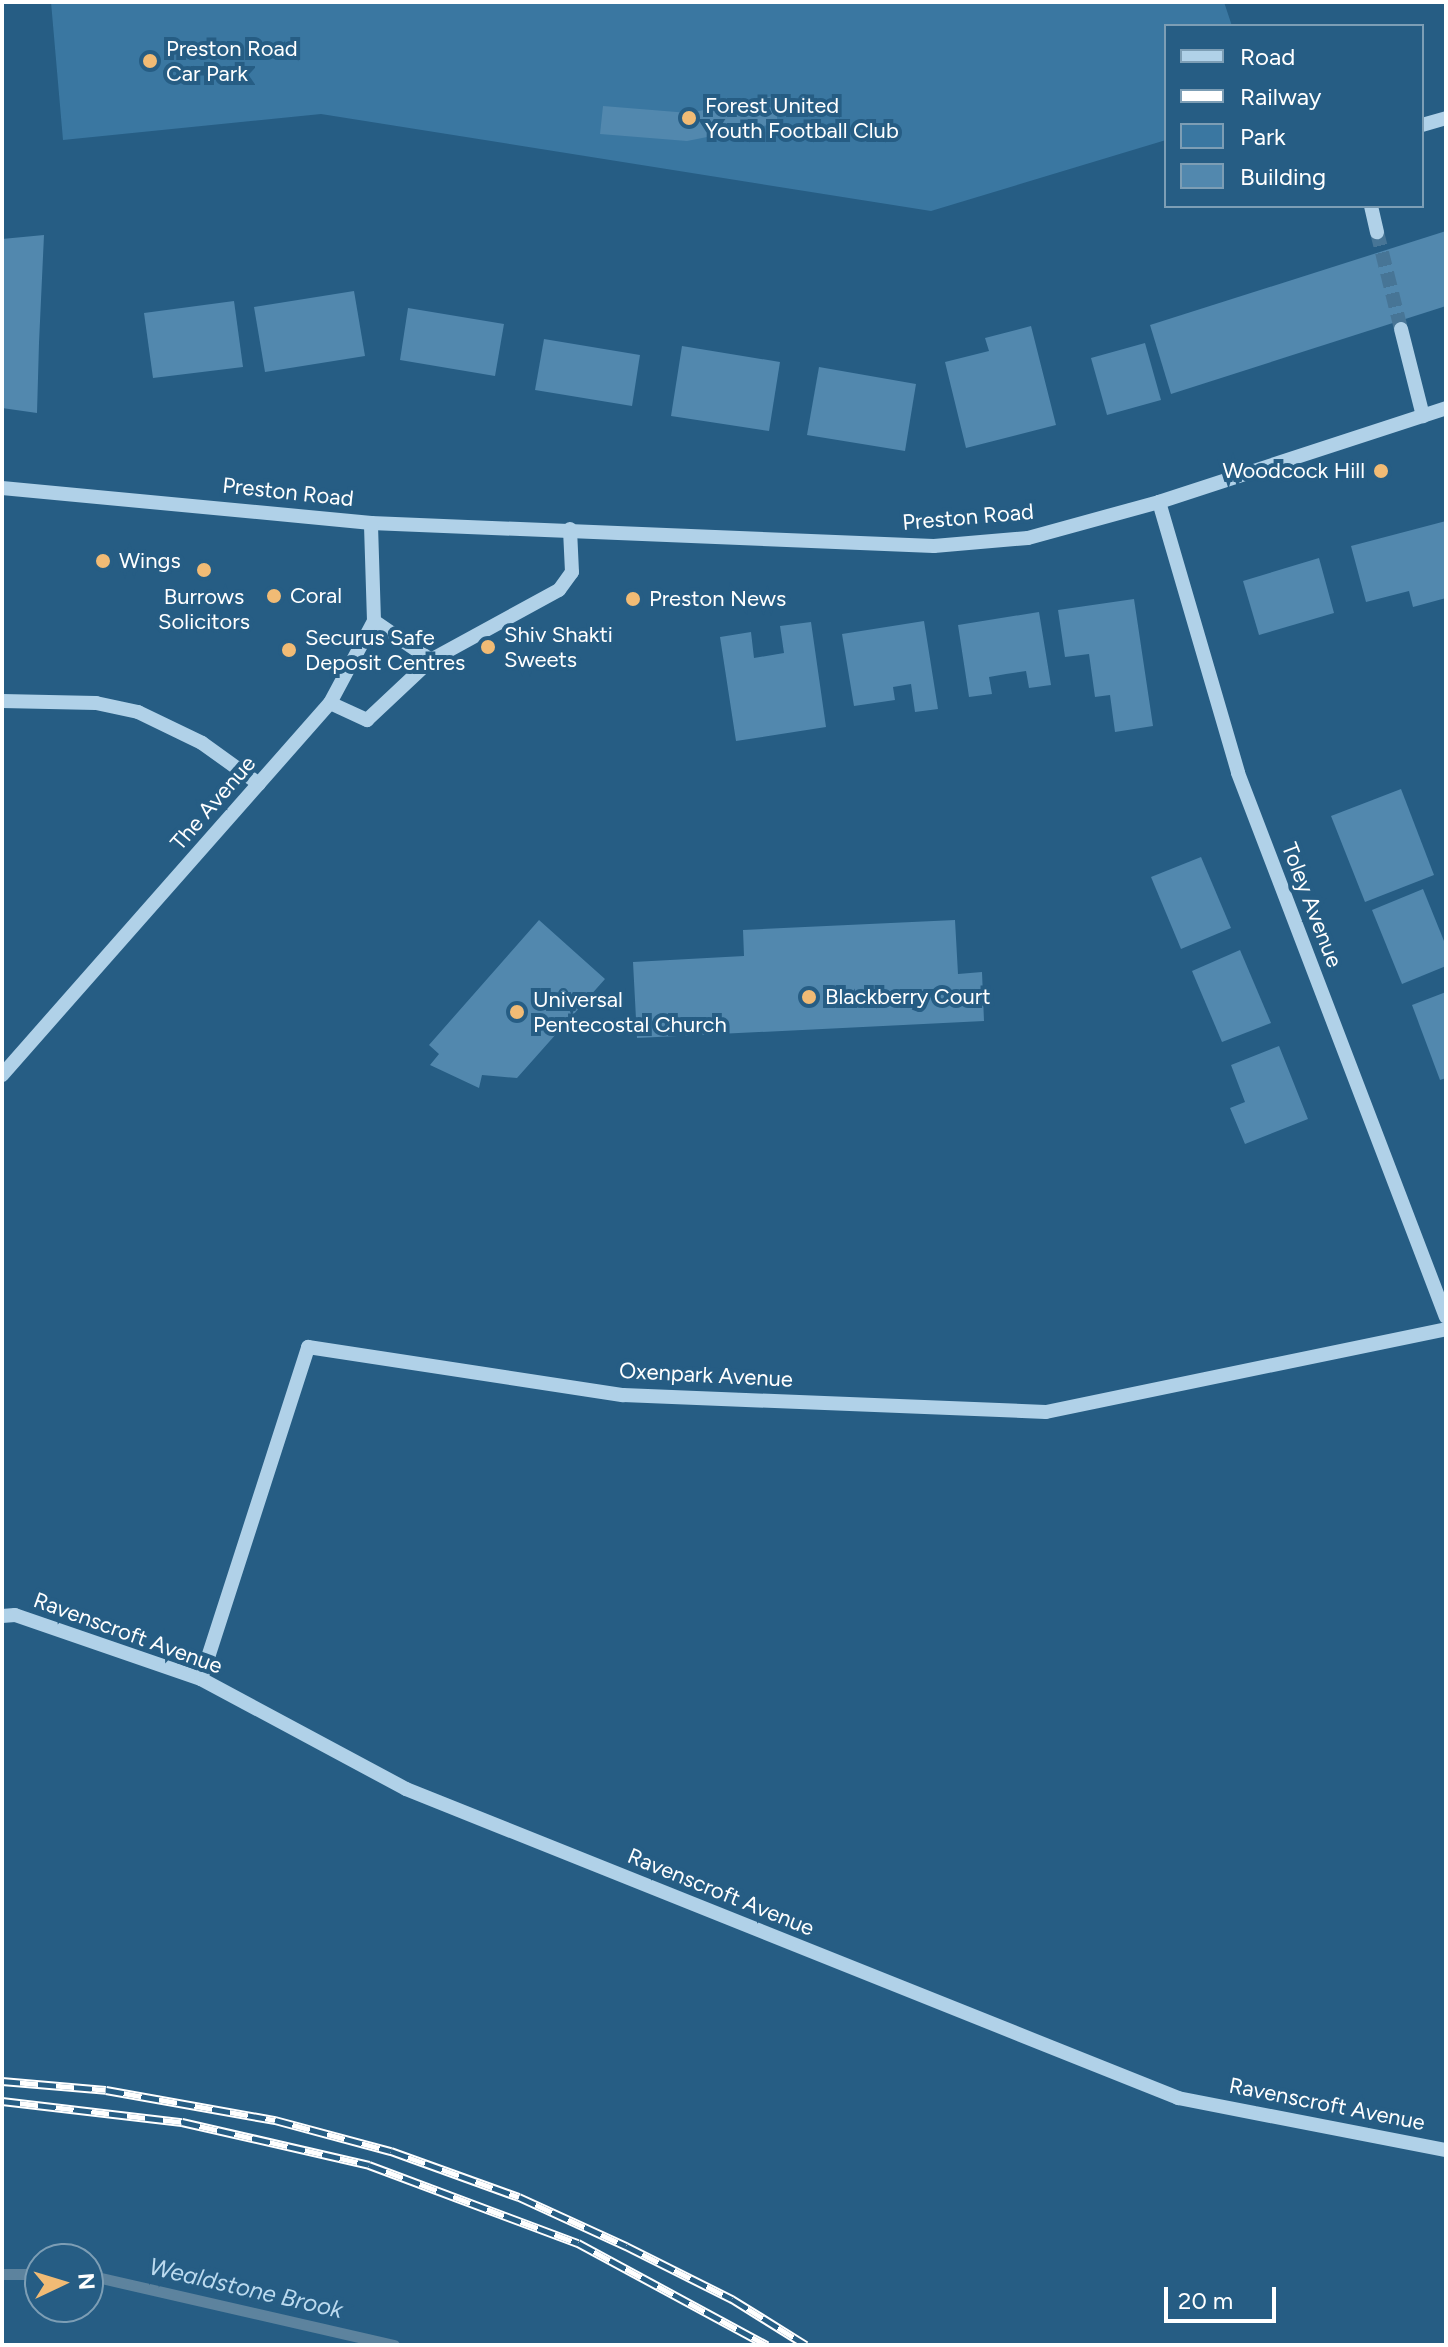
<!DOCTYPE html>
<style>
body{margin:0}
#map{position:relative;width:1448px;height:2347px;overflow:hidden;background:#265d84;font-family:Figtree,sans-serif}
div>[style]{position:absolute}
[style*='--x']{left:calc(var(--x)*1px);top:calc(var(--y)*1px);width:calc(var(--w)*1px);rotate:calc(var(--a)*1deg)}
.green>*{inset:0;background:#3a77a1}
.stream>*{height:11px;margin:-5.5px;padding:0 5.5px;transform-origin:5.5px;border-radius:5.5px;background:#5d839e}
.building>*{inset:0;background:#5288ae}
.minor-tunnel>*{height:14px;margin-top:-7px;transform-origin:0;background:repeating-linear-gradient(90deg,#477596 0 14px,transparent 0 21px)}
.minor>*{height:14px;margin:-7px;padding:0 7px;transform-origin:7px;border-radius:7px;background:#b0d1e8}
.rail>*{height:9px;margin-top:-4.5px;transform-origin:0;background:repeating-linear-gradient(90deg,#265d84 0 18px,#fff 0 36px);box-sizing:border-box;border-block:2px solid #fff}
.dots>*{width:22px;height:22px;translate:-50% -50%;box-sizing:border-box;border:4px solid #265d84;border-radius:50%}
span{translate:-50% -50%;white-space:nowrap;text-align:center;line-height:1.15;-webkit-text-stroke:8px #265d84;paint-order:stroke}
.poi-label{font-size:22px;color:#fff}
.left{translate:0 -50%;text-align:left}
.right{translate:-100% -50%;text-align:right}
.street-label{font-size:22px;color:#fff}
.water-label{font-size:24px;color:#bbdaef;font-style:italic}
.frame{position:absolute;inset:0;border:4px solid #fff;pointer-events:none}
.legend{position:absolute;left:1164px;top:24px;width:260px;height:184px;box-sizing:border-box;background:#265d84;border:2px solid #7d9eb5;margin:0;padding:10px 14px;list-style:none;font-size:24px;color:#fff}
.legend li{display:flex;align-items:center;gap:16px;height:40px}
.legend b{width:40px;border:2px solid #7d9eb5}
.north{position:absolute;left:24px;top:2243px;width:80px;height:80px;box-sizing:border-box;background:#265d84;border:2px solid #7d9eb5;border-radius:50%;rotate:86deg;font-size:22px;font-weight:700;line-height:32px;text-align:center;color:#fff}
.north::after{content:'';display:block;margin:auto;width:28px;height:36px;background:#f1bb75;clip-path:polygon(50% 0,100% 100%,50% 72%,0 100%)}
.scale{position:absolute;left:1164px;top:2287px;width:112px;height:36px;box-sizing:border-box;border:4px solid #fff;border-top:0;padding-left:10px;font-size:24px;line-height:28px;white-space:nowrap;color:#fff;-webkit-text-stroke:6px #265d84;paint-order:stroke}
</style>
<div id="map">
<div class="green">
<div style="clip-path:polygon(51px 2px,1224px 2px,1232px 26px,1166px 26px,1166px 140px,931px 211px,321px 114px,63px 140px)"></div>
</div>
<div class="stream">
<div style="--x:2;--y:2274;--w:38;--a:0"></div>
<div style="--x:88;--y:2275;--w:314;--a:12.9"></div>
</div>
<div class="building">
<div style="clip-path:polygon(773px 96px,778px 123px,687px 141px,600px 134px,603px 106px,689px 113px)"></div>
<div style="clip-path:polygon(1446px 231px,1446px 306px,1171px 394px,1150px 325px)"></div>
<div style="clip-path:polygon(44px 235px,39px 343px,37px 413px,2px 408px,2px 239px)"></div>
<div style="clip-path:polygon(354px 291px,365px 356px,265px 372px,254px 307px)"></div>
<div style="clip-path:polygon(234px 301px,243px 367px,153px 378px,144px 313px)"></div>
<div style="clip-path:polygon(408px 308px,504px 324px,495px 376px,400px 360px)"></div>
<div style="clip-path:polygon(1031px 326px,1056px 425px,966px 448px,945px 362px,989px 351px,985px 338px)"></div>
<div style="clip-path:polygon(544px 339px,640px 355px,632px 406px,535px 390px)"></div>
<div style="clip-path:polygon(1145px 343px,1161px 400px,1107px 415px,1091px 358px)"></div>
<div style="clip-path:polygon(682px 346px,780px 362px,769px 431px,671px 416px)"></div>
<div style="clip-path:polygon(819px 367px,916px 384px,905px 451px,807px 435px)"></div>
<div style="clip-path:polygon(1446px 521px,1446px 598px,1413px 607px,1409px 591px,1366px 602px,1351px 546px)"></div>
<div style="clip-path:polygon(1319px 558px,1334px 613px,1259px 635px,1243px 581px)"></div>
<div style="clip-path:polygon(1134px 599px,1153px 726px,1115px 732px,1110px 695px,1095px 697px,1089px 654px,1065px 657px,1058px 610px)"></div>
<div style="clip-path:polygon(1039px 612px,1051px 685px,1029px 688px,1026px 671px,1006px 674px,989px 677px,992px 694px,969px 697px,958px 625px)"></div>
<div style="clip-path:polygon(924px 621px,938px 709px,915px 712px,911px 684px,893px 687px,895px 700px,854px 706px,842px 634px)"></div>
<div style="clip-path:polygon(811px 622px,826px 727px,736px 741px,720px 637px,751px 632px,754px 658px,784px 653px,780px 626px)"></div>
<div style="clip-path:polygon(1401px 789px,1434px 875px,1365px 902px,1331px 816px)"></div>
<div style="clip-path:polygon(1201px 857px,1231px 928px,1181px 949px,1151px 877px)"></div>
<div style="clip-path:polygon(1423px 889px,1446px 946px,1446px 966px,1402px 984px,1372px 910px)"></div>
<div style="clip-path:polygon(539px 920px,605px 979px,517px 1078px,482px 1075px,479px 1088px,430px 1065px,439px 1054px,429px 1045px)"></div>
<div style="clip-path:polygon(955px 920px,958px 974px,982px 972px,984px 1021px,637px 1038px,633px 962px,744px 956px,743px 930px)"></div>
<div style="clip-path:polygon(1240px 950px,1271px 1023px,1222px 1042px,1192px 971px)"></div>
<div style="clip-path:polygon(1446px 992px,1446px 1078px,1440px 1080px,1412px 1005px)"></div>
<div style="clip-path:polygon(1279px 1046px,1308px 1119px,1245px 1144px,1230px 1108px,1245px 1102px,1231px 1065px)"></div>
</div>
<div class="minor-tunnel">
<div style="--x:1377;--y:232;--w:100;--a:76.1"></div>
</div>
<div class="minor">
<div style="--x:1422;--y:125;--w:25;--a:-16"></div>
<div style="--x:1371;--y:206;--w:27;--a:77"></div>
<div style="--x:1401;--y:329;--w:90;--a:75.8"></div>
<div style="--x:2;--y:488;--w:371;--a:5.4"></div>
<div style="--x:371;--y:523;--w:563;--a:2.34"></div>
<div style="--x:934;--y:546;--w:94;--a:-4.9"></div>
<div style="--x:1028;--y:538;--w:136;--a:-15.4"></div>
<div style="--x:1159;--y:502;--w:302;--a:-18.1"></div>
<div style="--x:1159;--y:502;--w:282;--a:73.7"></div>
<div style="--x:1238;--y:773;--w:582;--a:69.08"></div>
<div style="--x:374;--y:621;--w:69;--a:34.4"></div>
<div style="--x:2;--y:701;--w:94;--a:1.2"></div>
<div style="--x:96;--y:703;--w:43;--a:12.1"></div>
<div style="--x:138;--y:712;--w:71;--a:25.8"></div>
<div style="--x:202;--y:743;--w:70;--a:35.7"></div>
<div style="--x:330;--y:703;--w:41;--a:24.7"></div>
<div style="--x:367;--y:720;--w:88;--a:-43.2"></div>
<div style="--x:431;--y:660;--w:146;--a:-28.7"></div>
<div style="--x:559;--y:590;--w:22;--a:-54"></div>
<div style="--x:572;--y:572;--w:43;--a:-92.7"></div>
<div style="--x:2;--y:1075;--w:496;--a:-48.6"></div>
<div style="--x:330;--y:703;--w:93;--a:-61.8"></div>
<div style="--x:374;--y:621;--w:98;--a:-91.8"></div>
<div style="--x:2;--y:1616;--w:13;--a:-4"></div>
<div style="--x:15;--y:1615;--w:197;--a:19"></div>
<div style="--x:201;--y:1679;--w:233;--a:28.2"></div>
<div style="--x:406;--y:1789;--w:832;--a:21.81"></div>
<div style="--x:1178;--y:2098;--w:273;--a:11"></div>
<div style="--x:201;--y:1679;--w:349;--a:-72.1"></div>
<div style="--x:308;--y:1347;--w:319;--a:8.7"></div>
<div style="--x:623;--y:1395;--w:423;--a:2.3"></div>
<div style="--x:1046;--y:1412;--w:409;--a:-11.7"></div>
</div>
<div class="rail">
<div style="--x:2;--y:2081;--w:104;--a:4.9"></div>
<div style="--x:106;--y:2090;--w:172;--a:10.1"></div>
<div style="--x:275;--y:2120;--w:120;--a:15"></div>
<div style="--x:391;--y:2151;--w:136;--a:19.8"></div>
<div style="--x:519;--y:2197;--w:118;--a:24.6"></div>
<div style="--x:626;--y:2246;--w:119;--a:26.6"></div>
<div style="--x:732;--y:2299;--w:87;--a:31.9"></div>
<div style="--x:2;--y:2101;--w:181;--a:6.7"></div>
<div style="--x:182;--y:2122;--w:192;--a:12.9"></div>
<div style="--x:369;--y:2165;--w:223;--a:20.5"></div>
<div style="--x:578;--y:2243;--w:215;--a:28.4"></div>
</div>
<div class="dots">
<div style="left:150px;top:61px;background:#f1bb75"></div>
<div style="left:689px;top:118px;background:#f1bb75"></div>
<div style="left:1381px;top:471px;background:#f1bb75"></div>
<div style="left:103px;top:561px;background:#f1bb75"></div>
<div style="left:204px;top:570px;background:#f1bb75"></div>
<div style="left:274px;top:596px;background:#f1bb75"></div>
<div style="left:633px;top:599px;background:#f1bb75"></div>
<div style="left:488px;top:647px;background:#f1bb75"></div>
<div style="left:289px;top:650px;background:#f1bb75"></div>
<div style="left:809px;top:997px;background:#f1bb75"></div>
<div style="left:517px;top:1012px;background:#f1bb75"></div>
</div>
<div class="poi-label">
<span class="left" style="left:166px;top:61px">Preston Road<br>Car Park</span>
<span class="left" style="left:705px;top:118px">Forest United<br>Youth Football Club</span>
<span class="right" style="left:1365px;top:471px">Woodcock Hill</span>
<span class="left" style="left:119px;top:561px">Wings</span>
<span style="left:204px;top:609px">Burrows<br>Solicitors</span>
<span class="left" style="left:290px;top:596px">Coral</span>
<span class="left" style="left:649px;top:599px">Preston News</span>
<span class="left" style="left:504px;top:647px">Shiv Shakti<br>Sweets</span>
<span class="left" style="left:305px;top:650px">Securus Safe<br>Deposit Centres</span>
<span class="left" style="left:825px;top:997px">Blackberry Court</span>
<span class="left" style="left:533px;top:1012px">Universal<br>Pentecostal Church</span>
</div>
<div class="street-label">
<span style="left:288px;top:492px;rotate:6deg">Preston Road</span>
<span style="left:968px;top:517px;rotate:-5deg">Preston Road</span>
<span style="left:213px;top:803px;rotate:-49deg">The Avenue</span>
<span style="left:1312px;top:905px;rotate:69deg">Toley Avenue</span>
<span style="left:706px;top:1375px;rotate:3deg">Oxenpark Avenue</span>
<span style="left:128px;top:1633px;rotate:20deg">Ravenscroft Avenue</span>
<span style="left:721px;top:1892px;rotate:22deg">Ravenscroft Avenue</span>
<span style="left:1327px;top:2104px;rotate:11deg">Ravenscroft Avenue</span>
</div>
<div class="water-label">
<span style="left:246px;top:2288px;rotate:13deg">Wealdstone Brook</span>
</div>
<div class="frame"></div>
<ul class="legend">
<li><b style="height:10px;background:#b0d1e8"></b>Road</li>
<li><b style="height:10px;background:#fff"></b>Railway</li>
<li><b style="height:22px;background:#3a77a1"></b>Park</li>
<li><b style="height:22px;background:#5288ae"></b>Building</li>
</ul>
<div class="north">N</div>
<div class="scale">20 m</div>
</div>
